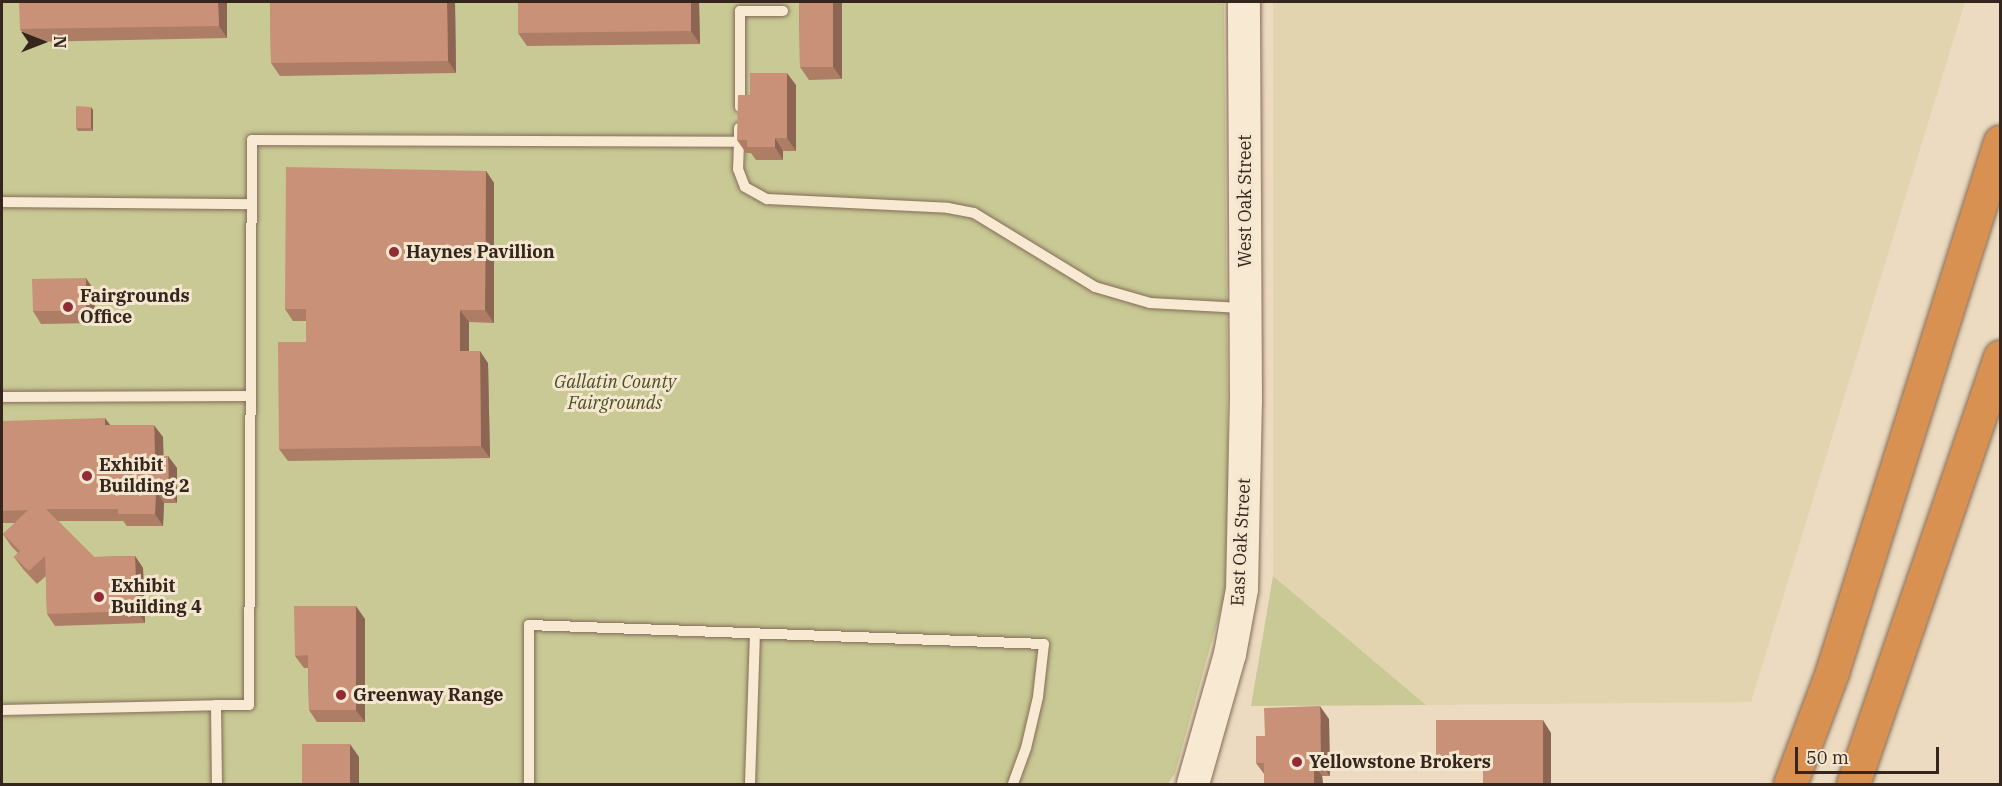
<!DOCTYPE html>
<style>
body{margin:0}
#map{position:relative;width:2002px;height:786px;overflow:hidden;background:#ecdbc0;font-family:"IBM Plex Serif",serif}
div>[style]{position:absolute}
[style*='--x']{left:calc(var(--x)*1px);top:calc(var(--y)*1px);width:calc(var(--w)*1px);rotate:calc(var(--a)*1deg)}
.farmland>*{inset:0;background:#e1d4ae}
.green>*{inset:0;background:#c8c994}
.roads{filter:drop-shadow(0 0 2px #846c59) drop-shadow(0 0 2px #846c59)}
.lane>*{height:10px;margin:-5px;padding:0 5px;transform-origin:5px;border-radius:5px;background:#f7e9d2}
.secondary>*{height:32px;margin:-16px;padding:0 16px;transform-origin:16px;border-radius:16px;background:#f7e9d2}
.highway>*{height:33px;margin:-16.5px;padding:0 16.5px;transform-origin:16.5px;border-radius:16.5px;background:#d99152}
.wall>*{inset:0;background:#ad7d66}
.shaded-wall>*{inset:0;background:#8d6653}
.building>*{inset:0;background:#c99177}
.dots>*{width:16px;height:16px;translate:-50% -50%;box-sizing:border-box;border:3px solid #f4e6cf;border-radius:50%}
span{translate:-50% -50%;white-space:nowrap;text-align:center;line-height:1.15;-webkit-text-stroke:6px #f4e6cf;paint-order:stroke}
.street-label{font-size:18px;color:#34261d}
.poi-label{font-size:18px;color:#34261d;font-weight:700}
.left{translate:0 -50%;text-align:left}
.park-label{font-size:18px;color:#495024;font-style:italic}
.frame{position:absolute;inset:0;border:3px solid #34261d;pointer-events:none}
.north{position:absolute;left:12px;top:12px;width:60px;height:60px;-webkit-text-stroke:4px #f4e6cf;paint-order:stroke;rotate:90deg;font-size:16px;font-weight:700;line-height:24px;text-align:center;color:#34261d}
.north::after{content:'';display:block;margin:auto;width:21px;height:27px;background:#34261d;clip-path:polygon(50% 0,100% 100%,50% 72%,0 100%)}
.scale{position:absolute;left:1795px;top:747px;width:144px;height:27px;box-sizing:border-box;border:3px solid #34261d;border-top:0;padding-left:8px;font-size:18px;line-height:21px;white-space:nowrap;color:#34261d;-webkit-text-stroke:4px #f4e6cf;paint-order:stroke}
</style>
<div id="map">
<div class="farmland">
<div style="clip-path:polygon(1273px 2px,1965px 2px,1751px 702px,1426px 705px,1273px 576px)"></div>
</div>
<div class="green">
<div style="clip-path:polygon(2px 2px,1224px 2px,1229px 580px,1175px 773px,1168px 784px,2px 784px)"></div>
<div style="clip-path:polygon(1273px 576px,1426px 705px,1251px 706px)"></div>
</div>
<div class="roads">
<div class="lane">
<div style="--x:740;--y:107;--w:96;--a:-90"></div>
<div style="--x:740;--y:11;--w:43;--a:0"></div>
<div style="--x:739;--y:142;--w:27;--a:92"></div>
<div style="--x:738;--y:169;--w:19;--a:69"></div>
<div style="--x:745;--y:187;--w:25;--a:29"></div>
<div style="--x:767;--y:199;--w:181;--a:2.8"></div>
<div style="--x:948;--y:208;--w:26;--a:11"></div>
<div style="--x:974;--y:213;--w:142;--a:31.4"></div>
<div style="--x:1095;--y:287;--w:57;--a:16.2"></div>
<div style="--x:1150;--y:303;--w:92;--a:3.1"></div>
<div style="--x:2;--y:202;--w:250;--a:0.5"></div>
<div style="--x:2;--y:397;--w:249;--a:-0.2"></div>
<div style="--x:216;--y:705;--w:33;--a:0"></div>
<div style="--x:249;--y:705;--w:565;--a:-89.7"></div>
<div style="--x:252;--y:140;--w:487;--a:0.2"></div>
<div style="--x:739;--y:142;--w:14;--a:-90"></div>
<div style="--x:2;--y:710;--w:214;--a:-1.3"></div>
<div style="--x:216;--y:705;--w:79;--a:89.3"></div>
<div style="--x:529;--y:784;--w:159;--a:-90"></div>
<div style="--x:529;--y:625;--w:515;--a:2.11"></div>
<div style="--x:1044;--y:644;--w:53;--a:96.5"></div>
<div style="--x:1038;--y:697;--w:52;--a:103.2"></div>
<div style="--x:1026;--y:748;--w:38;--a:110"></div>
<div style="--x:750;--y:784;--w:151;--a:-88.1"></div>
</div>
<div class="secondary">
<div style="--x:1193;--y:784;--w:135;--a:-74.1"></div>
<div style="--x:1230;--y:654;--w:66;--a:-79.5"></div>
<div style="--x:1242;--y:589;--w:188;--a:-88.8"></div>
<div style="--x:1246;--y:401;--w:399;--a:-90.3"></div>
</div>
<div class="highway">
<div style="--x:1790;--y:784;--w:120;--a:-69.4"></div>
<div style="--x:1832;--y:672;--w:556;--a:-72.41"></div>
<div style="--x:1853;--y:784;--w:452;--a:-71"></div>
</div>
</div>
<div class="wall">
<div style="clip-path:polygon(227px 2px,227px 38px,28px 42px,20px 29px)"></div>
<div style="clip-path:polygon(270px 2px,455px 2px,456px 73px,280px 76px,271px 63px)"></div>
<div style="clip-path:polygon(699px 2px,700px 44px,527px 46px,518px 33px)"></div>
<div style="clip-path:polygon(799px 2px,842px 2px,842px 79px,809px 80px,800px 67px)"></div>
<div style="clip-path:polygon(796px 85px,796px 151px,783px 151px,783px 160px,756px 160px,751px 153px,746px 153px,737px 140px,750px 95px)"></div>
<div style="clip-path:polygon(93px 110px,93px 131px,78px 131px,76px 128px)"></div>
<div style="clip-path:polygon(486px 171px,494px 183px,494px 323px,469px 322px,469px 351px,488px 363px,490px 458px,288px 461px,279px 449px,306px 342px,306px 321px,293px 321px,285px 309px)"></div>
<div style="clip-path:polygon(94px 290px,95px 323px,41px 324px,33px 311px)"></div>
<div style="clip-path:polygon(2px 421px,111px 425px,163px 437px,163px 456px,168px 456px,177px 468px,177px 503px,164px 503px,163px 526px,127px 526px,123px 521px,58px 521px,94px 557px,135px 556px,143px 568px,145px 623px,55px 626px,47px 614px,46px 576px,37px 584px,23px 569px,14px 557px,18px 553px,12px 547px,3px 534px,15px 523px,2px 523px)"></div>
<div style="clip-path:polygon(365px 619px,365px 722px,317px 722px,309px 710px,308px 668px,304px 668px,295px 656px)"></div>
<div style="clip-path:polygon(1329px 719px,1330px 776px,1322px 776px,1323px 784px,1264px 784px,1264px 774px,1256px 763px)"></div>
<div style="clip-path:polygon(1551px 733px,1551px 784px,1483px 767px,1444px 767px,1436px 755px)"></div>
</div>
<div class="shaded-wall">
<div style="clip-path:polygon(218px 2px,227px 2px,227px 38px,219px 26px)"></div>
<div style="clip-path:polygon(447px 2px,455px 2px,456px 73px,448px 61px)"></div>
<div style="clip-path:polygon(691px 2px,699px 2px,700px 44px,691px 31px)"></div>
<div style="clip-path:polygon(833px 2px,842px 2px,842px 79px,833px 67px)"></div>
<div style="clip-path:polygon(787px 73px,796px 85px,796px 151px,787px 138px)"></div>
<div style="clip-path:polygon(91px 107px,93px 110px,93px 131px,91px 128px)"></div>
<div style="clip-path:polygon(775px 138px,783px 151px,783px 160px,775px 147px)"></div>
<div style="clip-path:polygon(486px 171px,494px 183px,494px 323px,485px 310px)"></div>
<div style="clip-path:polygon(86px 278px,94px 290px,95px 323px,86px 311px)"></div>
<div style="clip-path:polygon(460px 310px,469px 322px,469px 363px,460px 351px)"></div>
<div style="clip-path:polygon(480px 351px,488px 363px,490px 458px,481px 446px)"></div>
<div style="clip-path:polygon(105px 418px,114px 430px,105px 425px)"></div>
<div style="clip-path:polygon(154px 425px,163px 437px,164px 468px,155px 456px)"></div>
<div style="clip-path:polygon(168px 456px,177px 468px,177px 503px,169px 491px)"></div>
<div style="clip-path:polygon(156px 491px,164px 503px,163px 526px,155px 514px)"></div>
<div style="clip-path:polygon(135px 556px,143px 568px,145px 623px,137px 611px)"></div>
<div style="clip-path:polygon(356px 606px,365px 619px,365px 722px,356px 710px)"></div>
<div style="clip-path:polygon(1320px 706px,1329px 719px,1330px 776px,1321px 763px)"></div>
<div style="clip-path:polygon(1543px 720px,1551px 733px,1551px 784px,1543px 784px)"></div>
<div style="clip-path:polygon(350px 744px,359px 757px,359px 784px,350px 784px)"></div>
<div style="clip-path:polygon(1314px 764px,1322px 776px,1323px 784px,1314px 784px)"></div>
</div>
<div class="building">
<div style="clip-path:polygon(19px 2px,218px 2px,219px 26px,20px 29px)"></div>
<div style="clip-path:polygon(270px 2px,447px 2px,448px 61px,271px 63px)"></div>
<div style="clip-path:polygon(518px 2px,691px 2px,691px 31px,518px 33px)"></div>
<div style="clip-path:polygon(799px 2px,833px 2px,833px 67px,800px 67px)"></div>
<div style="clip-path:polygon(750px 73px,787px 73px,787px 138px,775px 138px,775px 147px,747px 147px,747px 140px,737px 140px,738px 95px,750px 95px)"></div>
<div style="clip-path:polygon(76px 106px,91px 107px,91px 128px,76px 128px)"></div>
<div style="clip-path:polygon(286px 167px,486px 171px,485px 310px,460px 310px,460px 351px,480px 351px,481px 446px,279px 449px,278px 342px,306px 342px,306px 309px,285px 309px)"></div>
<div style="clip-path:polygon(86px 278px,86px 311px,33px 311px,32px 279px)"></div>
<div style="clip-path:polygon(105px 418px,105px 425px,154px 425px,155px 456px,168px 456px,169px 491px,156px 491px,155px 514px,118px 514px,118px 509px,46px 509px,94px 557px,135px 556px,137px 611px,47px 614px,45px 556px,29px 571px,14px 557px,20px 551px,3px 534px,28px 510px,2px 511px,2px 421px)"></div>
<div style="clip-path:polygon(294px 606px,356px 606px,356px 710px,309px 710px,308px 655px,295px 656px)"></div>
<div style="clip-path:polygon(1320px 706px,1321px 763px,1314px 764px,1314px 784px,1264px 784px,1264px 763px,1256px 763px,1256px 736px,1265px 736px,1264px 708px)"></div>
<div style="clip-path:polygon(1436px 720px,1543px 720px,1543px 784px,1483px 784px,1483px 755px,1436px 755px)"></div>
<div style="clip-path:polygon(302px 744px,350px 744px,350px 784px,302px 784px)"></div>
</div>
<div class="dots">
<div style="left:394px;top:252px;background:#912b35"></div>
<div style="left:68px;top:307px;background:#912b35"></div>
<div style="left:87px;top:476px;background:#912b35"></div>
<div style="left:99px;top:597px;background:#912b35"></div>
<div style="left:341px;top:695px;background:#912b35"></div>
<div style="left:1297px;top:762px;background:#912b35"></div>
</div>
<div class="street-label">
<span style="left:1245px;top:201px;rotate:-90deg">West Oak Street</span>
<span style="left:1241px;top:542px;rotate:-87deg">East Oak Street</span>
</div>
<div class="poi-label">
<span class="left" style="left:406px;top:252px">Haynes Pavillion</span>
<span class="left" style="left:80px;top:307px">Fairgrounds<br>Office</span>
<span class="left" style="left:99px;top:476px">Exhibit<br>Building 2</span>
<span class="left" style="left:111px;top:597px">Exhibit<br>Building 4</span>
<span class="left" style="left:353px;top:695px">Greenway Range</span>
<span class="left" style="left:1309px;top:762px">Yellowstone Brokers</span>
</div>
<div class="park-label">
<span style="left:615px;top:393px">Gallatin County<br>Fairgrounds</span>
</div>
<div class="frame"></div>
<div class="north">N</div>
<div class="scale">50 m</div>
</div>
